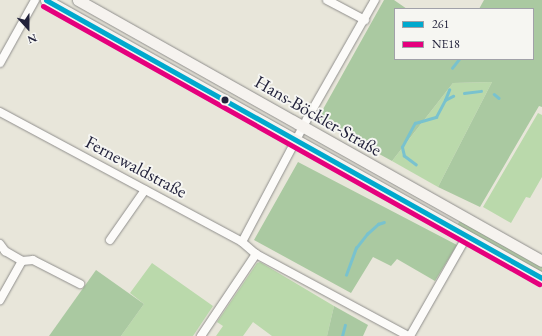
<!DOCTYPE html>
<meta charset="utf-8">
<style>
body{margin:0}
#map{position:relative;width:542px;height:336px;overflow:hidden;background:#e8e6da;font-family:"EB Garamond",serif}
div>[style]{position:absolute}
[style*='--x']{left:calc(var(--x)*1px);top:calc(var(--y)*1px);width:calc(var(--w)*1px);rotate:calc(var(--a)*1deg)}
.green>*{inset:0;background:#bad9ab}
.forest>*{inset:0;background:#aac9a1}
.stream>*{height:2.5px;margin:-1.25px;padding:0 1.25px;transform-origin:1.25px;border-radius:1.25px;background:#79c2ce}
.roads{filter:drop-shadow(0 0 1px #8f8e8c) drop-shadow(0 0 1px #8f8e8c)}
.minor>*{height:8px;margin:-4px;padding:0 4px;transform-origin:4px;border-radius:4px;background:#fcfbf9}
.secondary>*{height:11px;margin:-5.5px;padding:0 5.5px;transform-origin:5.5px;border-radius:5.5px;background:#f6f3ef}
.bus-1>*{height:5px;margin:-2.5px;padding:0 2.5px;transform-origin:2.5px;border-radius:2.5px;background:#00a9ce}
.bus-2>*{height:5px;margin:-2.5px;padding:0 2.5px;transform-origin:2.5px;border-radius:2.5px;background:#e5007d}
.dots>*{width:11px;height:11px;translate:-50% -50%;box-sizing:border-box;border:2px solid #f6f6f2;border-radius:50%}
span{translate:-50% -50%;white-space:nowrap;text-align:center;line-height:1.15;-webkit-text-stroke:4px #f6f6f2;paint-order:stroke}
.street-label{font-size:18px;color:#22223b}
.legend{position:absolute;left:394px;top:8px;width:140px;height:52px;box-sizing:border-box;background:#f6f6f2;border:1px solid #a1a1a9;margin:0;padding:5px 7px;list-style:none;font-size:12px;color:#22223b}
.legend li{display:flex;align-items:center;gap:8px;height:20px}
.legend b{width:20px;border:1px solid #a1a1a9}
.north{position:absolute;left:8px;top:8px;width:40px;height:40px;-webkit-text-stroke:3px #f6f6f2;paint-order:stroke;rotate:159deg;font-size:11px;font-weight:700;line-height:16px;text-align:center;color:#22223b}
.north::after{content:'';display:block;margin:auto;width:14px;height:18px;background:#22223b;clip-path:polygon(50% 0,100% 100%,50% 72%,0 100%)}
</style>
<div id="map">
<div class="green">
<div style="clip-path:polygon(492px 82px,438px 187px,392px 161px,453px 83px)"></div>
<div style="clip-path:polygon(538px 113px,542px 115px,542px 177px,530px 198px,526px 197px,511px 223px,483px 207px)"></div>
<div style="clip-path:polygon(461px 219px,542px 263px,542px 275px,456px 227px)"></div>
<div style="clip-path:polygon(260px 262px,334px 306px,327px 336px,272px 336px,253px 322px,243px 336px,216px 336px,223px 326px,217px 322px,257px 263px)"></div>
<div style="clip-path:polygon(152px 263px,213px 306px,193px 336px,121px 336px,144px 304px,130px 293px)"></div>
</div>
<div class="forest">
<div style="clip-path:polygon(384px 0,394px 0,407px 9px,395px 9px,395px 59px,533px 59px,533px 9px,479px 9px,484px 0,542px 0,542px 107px,539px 106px,480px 207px,438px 187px,492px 82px,453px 83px,392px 161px,317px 120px)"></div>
<div style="clip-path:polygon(298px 162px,457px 245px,435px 281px,397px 259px,391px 266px,373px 257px,351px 293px,254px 240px)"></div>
<div style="clip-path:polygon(96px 270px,144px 304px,121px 336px,49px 336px)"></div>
<div style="clip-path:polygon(334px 306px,368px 325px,363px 336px,327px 336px)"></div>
</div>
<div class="stream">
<div style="--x:452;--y:68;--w:11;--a:-52"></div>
<div style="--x:464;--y:93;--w:17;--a:-7"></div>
<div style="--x:494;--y:94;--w:6;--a:39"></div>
<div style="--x:445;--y:100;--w:11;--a:-68"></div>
<div style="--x:416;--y:165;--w:15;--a:-143"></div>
<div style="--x:404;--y:156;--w:9;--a:-103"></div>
<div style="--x:402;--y:147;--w:27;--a:-62"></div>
<div style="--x:415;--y:123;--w:22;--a:-16"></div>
<div style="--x:436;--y:117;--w:19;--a:-62"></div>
<div style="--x:445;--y:100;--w:9;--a:-27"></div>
<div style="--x:346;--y:275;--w:29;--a:-70"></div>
<div style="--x:356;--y:248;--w:18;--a:-52"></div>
<div style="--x:367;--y:234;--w:15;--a:-42"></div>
<div style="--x:378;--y:224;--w:6;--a:-18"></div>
<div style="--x:342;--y:336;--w:11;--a:-75"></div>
</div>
<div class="roads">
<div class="minor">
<div style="--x:327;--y:0;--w:43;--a:27.8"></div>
<div style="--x:0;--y:63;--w:72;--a:-60.9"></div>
<div style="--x:0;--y:112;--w:275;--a:28.2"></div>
<div style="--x:242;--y:242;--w:18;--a:41"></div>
<div style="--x:256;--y:254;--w:173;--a:28.3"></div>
<div style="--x:110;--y:240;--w:61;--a:-55"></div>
<div style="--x:242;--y:242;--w:139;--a:-62.1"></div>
<div style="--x:307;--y:119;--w:137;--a:-60.3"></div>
<div style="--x:0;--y:244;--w:9;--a:54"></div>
<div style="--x:5;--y:251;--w:20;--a:30"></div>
<div style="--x:22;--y:261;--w:45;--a:119.4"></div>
<div style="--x:22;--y:261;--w:11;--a:-5"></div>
<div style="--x:33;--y:260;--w:53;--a:27.1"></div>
<div style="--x:201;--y:336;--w:99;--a:-56.1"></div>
<div style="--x:410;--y:336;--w:115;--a:-60.3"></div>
</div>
<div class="secondary">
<div style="--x:46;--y:0;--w:569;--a:29.27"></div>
<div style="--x:78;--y:0;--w:532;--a:29.36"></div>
</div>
</div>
<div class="bus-1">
<div style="--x:46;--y:0;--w:569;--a:29.27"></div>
</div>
<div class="bus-2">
<div style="--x:43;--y:6;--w:569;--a:29.27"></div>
</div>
<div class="dots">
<div style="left:225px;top:100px;background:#22223b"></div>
</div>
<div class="street-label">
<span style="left:318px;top:116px;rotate:30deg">Hans-Böckler-Straße</span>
<span style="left:136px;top:167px;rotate:28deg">Fernewaldstraße</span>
</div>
<ul class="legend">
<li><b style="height:5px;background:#00a9ce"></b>261</li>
<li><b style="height:5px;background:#e5007d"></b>NE18</li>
</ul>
<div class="north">N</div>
</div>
